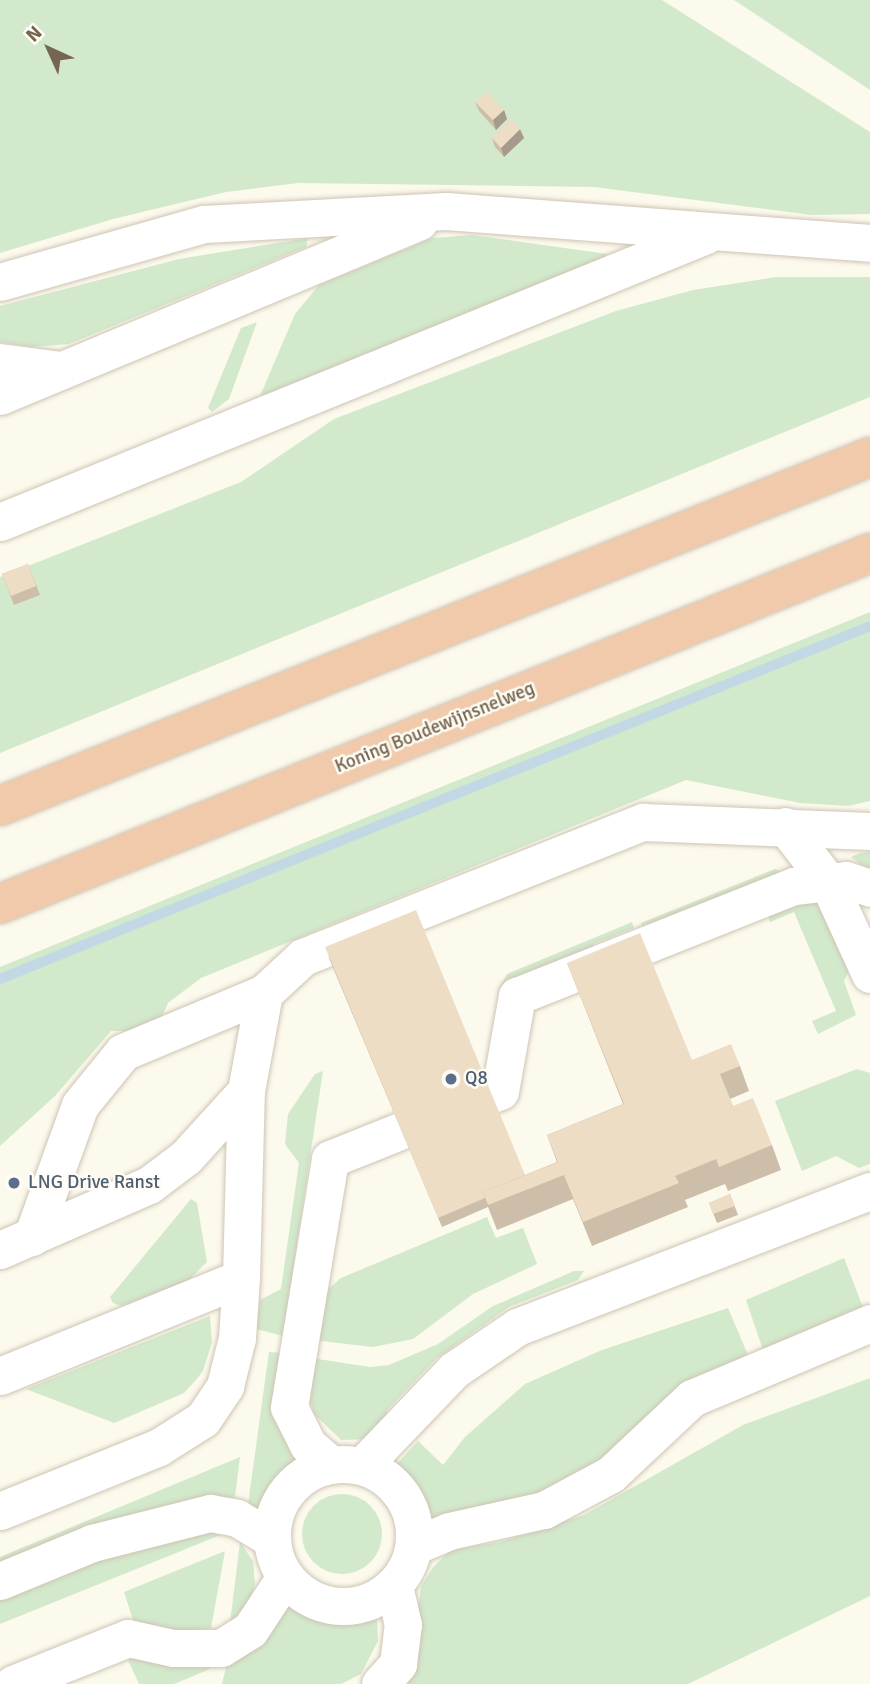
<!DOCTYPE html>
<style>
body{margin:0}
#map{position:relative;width:870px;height:1684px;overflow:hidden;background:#fcf9ed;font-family:Signika,sans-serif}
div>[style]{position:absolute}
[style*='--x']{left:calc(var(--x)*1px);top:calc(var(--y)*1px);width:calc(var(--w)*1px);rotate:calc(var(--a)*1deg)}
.green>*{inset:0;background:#d2e9cc}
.round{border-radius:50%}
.stream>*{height:10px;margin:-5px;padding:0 5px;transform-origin:5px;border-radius:5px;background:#c2d9e5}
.roads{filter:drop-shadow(0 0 2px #cec4b3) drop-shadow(0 0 2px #cec4b3)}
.minor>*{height:37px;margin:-18.5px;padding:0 18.5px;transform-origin:18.5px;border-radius:18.5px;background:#fff}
.minor>.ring{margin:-18.5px;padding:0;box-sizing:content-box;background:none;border:37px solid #fff;border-radius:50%}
.highway>*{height:38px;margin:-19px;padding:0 19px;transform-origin:19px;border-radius:19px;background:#f0caaa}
.wall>*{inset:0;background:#ccbea9}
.shaded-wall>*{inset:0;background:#a69b8a}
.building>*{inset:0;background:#edddc5}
.dots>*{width:19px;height:19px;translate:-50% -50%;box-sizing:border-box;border:4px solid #fefcf4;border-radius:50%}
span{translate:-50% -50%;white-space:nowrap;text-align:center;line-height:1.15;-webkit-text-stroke:5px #fefcf4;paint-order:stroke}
.street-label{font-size:19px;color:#766551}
.service-label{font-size:19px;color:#4e5e75}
.left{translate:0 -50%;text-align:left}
.north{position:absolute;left:14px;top:14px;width:70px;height:70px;-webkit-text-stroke:5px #fefcf4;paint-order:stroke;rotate:315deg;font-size:19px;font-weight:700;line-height:28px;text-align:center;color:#766551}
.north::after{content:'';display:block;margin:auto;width:24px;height:32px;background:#766551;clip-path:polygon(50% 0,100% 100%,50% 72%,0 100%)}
</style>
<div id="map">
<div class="green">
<div style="clip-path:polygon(0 0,662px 0,870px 132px,870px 214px,812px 215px,594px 187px,298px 183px,226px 192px,113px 219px,0 253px)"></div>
<div style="clip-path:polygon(734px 0,870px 0,870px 90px)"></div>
<div style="clip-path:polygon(472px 235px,607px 254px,604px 261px,260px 396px,295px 314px,319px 285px,432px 238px)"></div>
<div style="clip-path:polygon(308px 238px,306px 247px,69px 344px,32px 347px,0 342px,0 306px,179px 259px)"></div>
<div style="clip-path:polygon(776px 277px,870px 277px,870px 397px,0 753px,0 577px,241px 482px,334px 419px,616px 311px,693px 290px)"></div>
<div style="clip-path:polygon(257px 322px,229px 399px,212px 412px,208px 408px,241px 328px)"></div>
<div style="clip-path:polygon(870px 612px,870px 801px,848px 806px,800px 803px,686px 780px,201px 978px,168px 1003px,158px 1026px,149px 1031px,111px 1031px,55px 1096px,0 1146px,0 967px)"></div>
<div style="clip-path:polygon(870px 852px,870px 871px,851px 857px,860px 853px)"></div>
<div style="clip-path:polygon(775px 869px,788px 875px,644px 931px,641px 923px)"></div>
<div style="clip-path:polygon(803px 897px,823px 903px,855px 959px,844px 981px,856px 1015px,818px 1034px,812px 1021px,836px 1011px,794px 912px,770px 922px,768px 915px)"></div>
<div style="clip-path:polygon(632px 922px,634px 928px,593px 944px,595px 952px,498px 991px,507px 974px)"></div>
<div style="clip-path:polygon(857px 1069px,870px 1073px,870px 1164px,859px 1168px,836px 1156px,802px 1171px,775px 1101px)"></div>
<div style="clip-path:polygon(323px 1071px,283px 1336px,256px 1329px,260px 1300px,281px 1289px,299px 1163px,285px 1144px,288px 1114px,315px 1074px)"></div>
<div style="clip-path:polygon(191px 1199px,197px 1203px,207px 1262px,187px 1282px,121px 1306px,113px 1303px,110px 1297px)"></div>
<div style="clip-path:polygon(487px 1217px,496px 1238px,523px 1228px,537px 1264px,473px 1294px,413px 1339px,373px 1347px,313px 1340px,325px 1292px,341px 1278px)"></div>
<div style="clip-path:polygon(844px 1258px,864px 1310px,763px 1350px,746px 1300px)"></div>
<div style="clip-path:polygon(574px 1271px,584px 1271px,578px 1280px,509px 1307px,437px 1358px,388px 1409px,381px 1431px,369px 1439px,341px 1440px,314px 1414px,309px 1397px,311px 1358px,370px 1367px,389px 1365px,438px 1344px,493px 1306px)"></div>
<div style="clip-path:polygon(728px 1308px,748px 1355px,689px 1382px,620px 1447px,559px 1490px,464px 1516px,429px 1520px,420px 1495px,395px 1466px,418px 1441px,443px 1465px,465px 1437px,525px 1384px,602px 1350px)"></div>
<div style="clip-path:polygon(210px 1316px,212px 1342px,203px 1371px,195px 1381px,184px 1393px,114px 1423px,26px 1389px)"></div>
<div style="clip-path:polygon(269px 1352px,287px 1353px,302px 1458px,269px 1487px,258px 1511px,248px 1504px)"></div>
<div style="clip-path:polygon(870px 1378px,870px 1596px,688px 1684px,408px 1684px,421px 1586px,434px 1566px,451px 1550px,500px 1542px,584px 1515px,743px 1425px)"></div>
<div style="clip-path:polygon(240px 1457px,235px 1497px,165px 1507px,0 1565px,0 1557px)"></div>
<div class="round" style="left:302px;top:1494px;width:80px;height:80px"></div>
<div style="clip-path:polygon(200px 1530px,228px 1532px,0 1624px,0 1599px,48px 1574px)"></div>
<div style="clip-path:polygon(240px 1542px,253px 1561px,255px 1584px,251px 1598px,230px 1623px)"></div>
<div style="clip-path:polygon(225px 1551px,211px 1628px,176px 1633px,134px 1623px,124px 1592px)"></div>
<div style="clip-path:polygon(286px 1605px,334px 1623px,377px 1618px,378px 1641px,361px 1674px,341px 1684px,222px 1684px,227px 1663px)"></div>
<div style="clip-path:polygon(143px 1657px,212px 1663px,210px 1669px,174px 1684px,139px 1684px,128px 1660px)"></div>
</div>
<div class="stream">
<div style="--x:0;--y:979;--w:939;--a:-22.08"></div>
</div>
<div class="roads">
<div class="minor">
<div style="--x:0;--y:282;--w:212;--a:-15.9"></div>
<div style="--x:204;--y:224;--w:242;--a:-3.1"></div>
<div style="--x:446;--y:211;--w:425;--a:4.3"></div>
<div style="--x:0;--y:362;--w:62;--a:7.5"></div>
<div style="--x:0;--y:396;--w:454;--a:-22.6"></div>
<div style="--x:0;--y:522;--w:762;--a:-22.12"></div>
<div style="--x:785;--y:826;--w:71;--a:52.5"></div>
<div style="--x:828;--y:882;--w:101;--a:65.5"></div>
<div style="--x:32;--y:1237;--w:140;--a:-70"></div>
<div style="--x:80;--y:1105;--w:68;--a:-50.9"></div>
<div style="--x:123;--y:1052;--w:153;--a:-22.7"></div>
<div style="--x:0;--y:1250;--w:163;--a:-23.6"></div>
<div style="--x:149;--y:1185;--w:46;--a:-37.1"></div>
<div style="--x:186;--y:1157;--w:89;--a:-47.7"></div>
<div style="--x:0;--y:1376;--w:260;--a:-22.1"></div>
<div style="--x:241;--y:1278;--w:187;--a:-88.5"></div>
<div style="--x:246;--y:1091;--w:100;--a:-79.6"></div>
<div style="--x:264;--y:993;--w:53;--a:-42.7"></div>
<div style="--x:303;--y:957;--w:366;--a:-21.7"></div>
<div style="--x:643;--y:822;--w:227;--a:2.3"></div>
<div class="ring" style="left:272px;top:1464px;width:105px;height:105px"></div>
<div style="--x:331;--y:1465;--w:30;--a:-139"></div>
<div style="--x:308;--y:1445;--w:42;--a:-116.6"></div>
<div style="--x:289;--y:1407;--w:251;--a:-80.6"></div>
<div style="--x:330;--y:1159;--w:183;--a:-21.8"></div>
<div style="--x:500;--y:1091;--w:97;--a:-79.9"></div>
<div style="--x:517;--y:996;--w:298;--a:-21.7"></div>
<div style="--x:794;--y:886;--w:52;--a:-6.6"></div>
<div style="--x:846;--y:880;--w:25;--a:18"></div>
<div style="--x:362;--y:1466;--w:133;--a:-46.2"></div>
<div style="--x:454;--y:1370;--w:76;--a:-34.3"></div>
<div style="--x:517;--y:1327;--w:378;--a:-21.1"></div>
<div style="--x:0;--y:1511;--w:171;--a:-21.9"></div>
<div style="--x:159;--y:1447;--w:52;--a:-32.5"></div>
<div style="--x:203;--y:1419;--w:40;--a:-56"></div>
<div style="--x:225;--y:1386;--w:49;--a:-76"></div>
<div style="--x:237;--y:1338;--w:60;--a:-86.2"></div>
<div style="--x:414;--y:1546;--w:38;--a:-23"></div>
<div style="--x:449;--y:1531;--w:97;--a:-12.5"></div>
<div style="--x:544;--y:1510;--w:76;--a:-28.2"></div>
<div style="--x:611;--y:1474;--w:111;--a:-43.2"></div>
<div style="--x:692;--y:1398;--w:193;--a:-22.8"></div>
<div style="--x:0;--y:1581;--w:100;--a:-22.4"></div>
<div style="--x:92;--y:1543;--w:122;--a:-14.3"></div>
<div style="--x:210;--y:1513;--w:27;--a:10"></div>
<div style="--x:237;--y:1518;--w:41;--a:31"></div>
<div style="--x:13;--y:1684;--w:124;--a:-21.8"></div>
<div style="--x:128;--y:1638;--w:46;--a:12.5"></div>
<div style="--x:173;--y:1648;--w:48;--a:0"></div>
<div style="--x:221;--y:1648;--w:34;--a:-32"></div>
<div style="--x:250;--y:1630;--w:64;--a:-56.6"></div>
<div style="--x:380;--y:1684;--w:27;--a:-48"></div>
<div style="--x:398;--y:1664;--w:39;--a:-83"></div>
<div style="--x:403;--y:1625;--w:40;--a:-103"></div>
</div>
<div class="highway">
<div style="--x:0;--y:806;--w:937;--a:-21.86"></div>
<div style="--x:0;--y:904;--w:938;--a:-21.97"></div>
</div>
</div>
<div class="wall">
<div style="clip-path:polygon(475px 102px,504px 110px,507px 119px,496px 130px,479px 111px)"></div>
<div style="clip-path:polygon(492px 138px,524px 138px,504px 157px,495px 147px)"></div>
<div style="clip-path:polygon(28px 564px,40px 595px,14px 605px,2px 574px)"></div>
<div style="clip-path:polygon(328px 956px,525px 1175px,557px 1162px,547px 1135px,623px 1104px,567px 963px,692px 1060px,740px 1066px,749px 1091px,730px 1099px,733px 1106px,772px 1145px,781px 1170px,728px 1191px,725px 1184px,685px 1200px,688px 1207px,592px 1246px,573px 1199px,497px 1230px,488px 1207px,442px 1227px)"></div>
<div style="clip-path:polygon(730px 1194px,738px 1215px,717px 1223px,709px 1203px)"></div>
</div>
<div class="shaded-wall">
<div style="clip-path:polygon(504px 110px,507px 119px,496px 130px,493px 120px)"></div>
<div style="clip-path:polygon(520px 129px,524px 138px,504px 157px,501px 148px)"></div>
</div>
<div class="building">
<div style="clip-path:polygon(486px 92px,504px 110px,493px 120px,475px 102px)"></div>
<div style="clip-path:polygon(511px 119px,520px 129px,501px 148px,492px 138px)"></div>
<div style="clip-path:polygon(28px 564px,36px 586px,11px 596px,2px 574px)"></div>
<div style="clip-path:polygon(416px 910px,525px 1175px,483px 1192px,485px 1198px,438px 1218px,325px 947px)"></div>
<div style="clip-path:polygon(640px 933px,692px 1060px,731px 1044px,740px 1066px,720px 1074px,733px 1106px,753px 1098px,772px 1145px,719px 1167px,716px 1159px,675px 1176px,679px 1183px,583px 1222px,564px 1175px,488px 1205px,483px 1192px,558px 1162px,547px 1135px,624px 1104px,567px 963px)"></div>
<div style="clip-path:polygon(730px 1194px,735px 1206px,713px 1214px,709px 1203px)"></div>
</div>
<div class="dots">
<div style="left:451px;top:1079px;background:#5c6f8a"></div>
<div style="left:14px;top:1183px;background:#5c6f8a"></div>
</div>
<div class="street-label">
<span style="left:435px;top:728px;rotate:-22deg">Koning Boudewijnsnelweg</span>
</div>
<div class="service-label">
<span class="left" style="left:465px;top:1079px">Q8</span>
<span class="left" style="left:28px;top:1183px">LNG Drive Ranst</span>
</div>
<div class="north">N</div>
</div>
